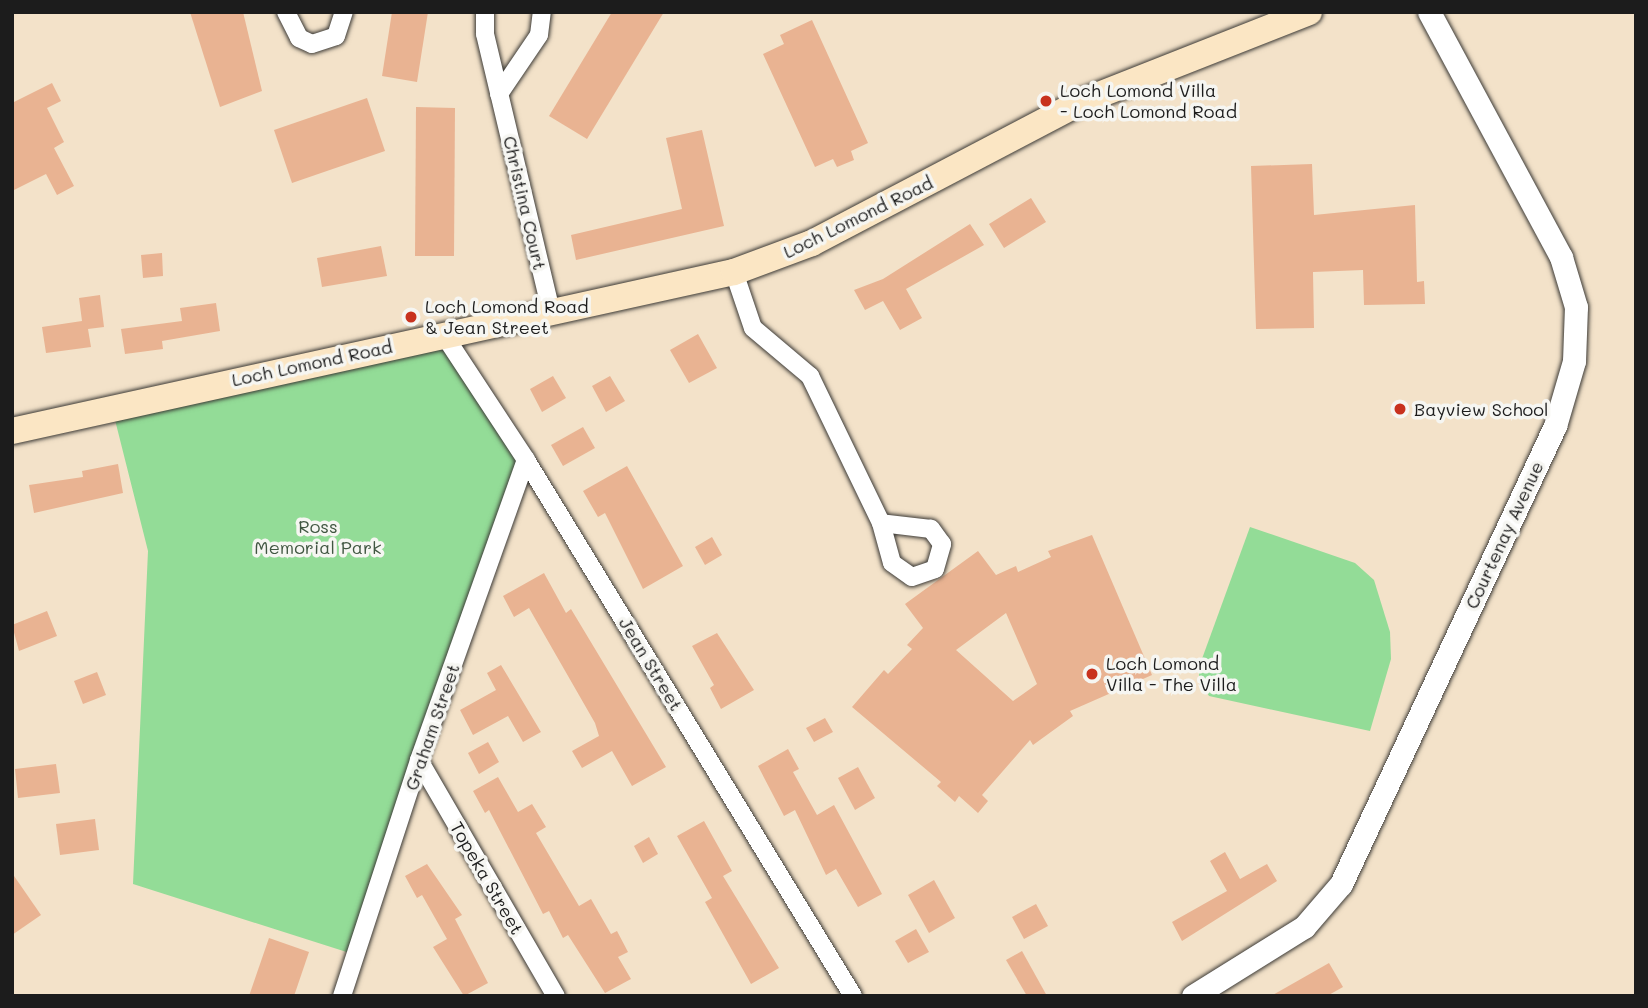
<!DOCTYPE html>
<style>
body{margin:0}
#map{position:relative;width:1648px;height:1008px;overflow:hidden;background:#f3e2c9;font-family:Mali,sans-serif}
div>[style]{position:absolute}
[style*='--x']{left:calc(var(--x)*1px);top:calc(var(--y)*1px);width:calc(var(--w)*1px);rotate:calc(var(--a)*1deg)}
.green>*{inset:0;background:#93dc97}
.building>*{inset:0;background:#e9b392}
.roads{filter:drop-shadow(0 0 2px #3c3a36) drop-shadow(0 0 2px #3c3a36)}
.minor>*{height:18px;margin:-9px;padding:0 9px;transform-origin:9px;border-radius:9px;background:#fff}
.tertiary>*{height:23px;margin:-11.5px;padding:0 11.5px;transform-origin:11.5px;border-radius:11.5px;background:#fff}
.secondary>*{height:26px;margin:-13px;padding:0 13px;transform-origin:13px;border-radius:13px;background:#fbe6c4}
.dots>*{width:19px;height:19px;translate:-50% -50%;box-sizing:border-box;border:4px solid #f6f6f2;border-radius:50%}
span{translate:-50% -50%;white-space:nowrap;text-align:center;line-height:1.15;-webkit-text-stroke:7px #f6f6f2;paint-order:stroke}
.poi-label{font-size:18px;color:#1c1c1c}
.left{translate:0 -50%;text-align:left}
.street-label{font-size:18px;color:#1c1c1c}
.park-label{font-size:18px;color:#405641}
.frame{position:absolute;inset:0;border:14px solid #1c1c1c;pointer-events:none}
</style>
<div id="map">
<div class="green">
<div style="clip-path:polygon(444px 335px,526px 460px,356px 955px,133px 884px,148px 551px,112px 408px)"></div>
<div style="clip-path:polygon(1250px 527px,1355px 563px,1374px 580px,1390px 632px,1391px 659px,1370px 731px,1209px 696px,1199px 680px,1199px 667px)"></div>
</div>
<div class="building">
<div style="clip-path:polygon(190px 12px,243px 12px,262px 91px,220px 107px)"></div>
<div style="clip-path:polygon(392px 12px,428px 12px,417px 82px,382px 76px)"></div>
<div style="clip-path:polygon(612px 12px,664px 12px,587px 139px,549px 116px)"></div>
<div style="clip-path:polygon(812px 20px,868px 143px,851px 151px,854px 160px,837px 167px,833px 159px,815px 167px,763px 54px,784px 44px,780px 35px)"></div>
<div style="clip-path:polygon(52px 83px,61px 101px,47px 108px,64px 142px,54px 148px,74px 186px,57px 195px,46px 174px,12px 191px,12px 103px)"></div>
<div style="clip-path:polygon(367px 98px,385px 151px,292px 183px,274px 130px)"></div>
<div style="clip-path:polygon(416px 107px,455px 108px,454px 256px,415px 256px)"></div>
<div style="clip-path:polygon(702px 130px,724px 226px,576px 260px,571px 235px,682px 209px,666px 138px)"></div>
<div style="clip-path:polygon(1312px 164px,1314px 215px,1415px 205px,1417px 282px,1424px 281px,1425px 304px,1364px 305px,1363px 270px,1313px 272px,1314px 328px,1256px 329px,1251px 166px)"></div>
<div style="clip-path:polygon(1031px 198px,1046px 222px,1004px 248px,989px 224px)"></div>
<div style="clip-path:polygon(970px 224px,984px 245px,906px 289px,922px 318px,900px 330px,883px 301px,865px 310px,854px 290px,883px 279px)"></div>
<div style="clip-path:polygon(381px 246px,387px 276px,322px 287px,317px 258px)"></div>
<div style="clip-path:polygon(162px 253px,163px 276px,143px 278px,141px 255px)"></div>
<div style="clip-path:polygon(100px 295px,104px 327px,88px 329px,91px 347px,46px 353px,42px 327px,82px 321px,79px 298px)"></div>
<div style="clip-path:polygon(216px 303px,220px 331px,162px 341px,163px 349px,125px 354px,121px 329px,182px 321px,180px 308px)"></div>
<div style="clip-path:polygon(698px 334px,717px 368px,689px 383px,670px 350px)"></div>
<div style="clip-path:polygon(553px 376px,566px 398px,542px 412px,530px 389px)"></div>
<div style="clip-path:polygon(610px 376px,625px 401px,606px 412px,592px 386px)"></div>
<div style="clip-path:polygon(583px 427px,595px 448px,563px 466px,551px 445px)"></div>
<div style="clip-path:polygon(118px 464px,123px 493px,34px 513px,29px 485px,83px 477px,82px 471px)"></div>
<div style="clip-path:polygon(627px 466px,683px 566px,643px 589px,605px 513px,598px 517px,583px 491px)"></div>
<div style="clip-path:polygon(evenodd,1092px 535px,1152px 675px,1070px 711px,1073px 716px,1033px 745px,1030px 740px,982px 795px,988px 801px,978px 813px,959px 796px,955px 802px,937px 786px,941px 782px,852px 707px,884px 670px,888px 674px,912px 649px,907px 645px,923px 628px,905px 604px,978px 551px,996px 575px,1016px 566px,1018px 572px,1051px 557px,1048px 551px,1092px 535px,1006px 613px,1037px 684px,1013px 701px,956px 650px,1006px 613px)"></div>
<div style="clip-path:polygon(712px 537px,722px 555px,705px 565px,695px 547px)"></div>
<div style="clip-path:polygon(544px 573px,566px 613px,571px 609px,666px 767px,632px 786px,612px 751px,582px 768px,572px 751px,599px 736px,595px 723px,529px 608px,514px 617px,503px 596px)"></div>
<div style="clip-path:polygon(47px 611px,57px 636px,19px 651px,12px 625px)"></div>
<div style="clip-path:polygon(717px 633px,754px 690px,721px 709px,710px 688px,714px 685px,692px 646px)"></div>
<div style="clip-path:polygon(501px 665px,541px 732px,523px 742px,508px 716px,473px 735px,460px 710px,496px 690px,487px 673px)"></div>
<div style="clip-path:polygon(97px 672px,106px 695px,83px 704px,74px 681px)"></div>
<div style="clip-path:polygon(825px 718px,833px 732px,814px 742px,806px 728px)"></div>
<div style="clip-path:polygon(488px 742px,499px 762px,479px 774px,468px 753px)"></div>
<div style="clip-path:polygon(788px 749px,799px 769px,793px 772px,817px 815px,834px 805px,882px 894px,858px 907px,836px 869px,826px 875px,795px 810px,784px 816px,758px 766px)"></div>
<div style="clip-path:polygon(56px 764px,60px 793px,18px 798px,15px 769px)"></div>
<div style="clip-path:polygon(858px 767px,875px 798px,855px 810px,838px 778px)"></div>
<div style="clip-path:polygon(498px 777px,518px 812px,532px 804px,546px 827px,536px 833px,579px 906px,591px 899px,611px 934px,617px 931px,628px 952px,618px 957px,631px 979px,605px 993px,568px 935px,563px 938px,549px 911px,543px 914px,489px 810px,485px 813px,473px 791px)"></div>
<div style="clip-path:polygon(95px 819px,99px 850px,60px 855px,56px 824px)"></div>
<div style="clip-path:polygon(704px 821px,732px 871px,723px 876px,779px 968px,751px 984px,705px 902px,712px 898px,677px 836px)"></div>
<div style="clip-path:polygon(649px 837px,658px 854px,643px 863px,634px 846px)"></div>
<div style="clip-path:polygon(1225px 852px,1240px 879px,1267px 864px,1277px 881px,1182px 941px,1172px 922px,1227px 891px,1210px 861px)"></div>
<div style="clip-path:polygon(427px 864px,462px 915px,455px 919px,488px 983px,464px 996px,433px 947px,447px 939px,422px 895px,417px 898px,405px 876px)"></div>
<div style="clip-path:polygon(12px 873px,41px 915px,12px 935px)"></div>
<div style="clip-path:polygon(934px 880px,955px 918px,929px 933px,908px 895px)"></div>
<div style="clip-path:polygon(1036px 904px,1048px 926px,1024px 939px,1012px 917px)"></div>
<div style="clip-path:polygon(916px 929px,929px 952px,908px 963px,895px 941px)"></div>
<div style="clip-path:polygon(269px 938px,309px 952px,294px 996px,249px 996px)"></div>
<div style="clip-path:polygon(1022px 951px,1047px 996px,1027px 996px,1006px 960px)"></div>
<div style="clip-path:polygon(1329px 963px,1343px 987px,1327px 996px,1271px 996px)"></div>
</div>
<div class="roads">
<div class="minor">
<div style="--x:286;--y:12;--w:29;--a:63"></div>
<div style="--x:299;--y:38;--w:14;--a:25"></div>
<div style="--x:312;--y:44;--w:25;--a:-18"></div>
<div style="--x:336;--y:36;--w:25;--a:-72"></div>
<div style="--x:485;--y:12;--w:22;--a:90"></div>
<div style="--x:485;--y:34;--w:286;--a:76.6"></div>
<div style="--x:499;--y:94;--w:71;--a:-55.9"></div>
<div style="--x:539;--y:35;--w:23;--a:-83"></div>
<div style="--x:734;--y:272;--w:59;--a:71.3"></div>
<div style="--x:753;--y:328;--w:75;--a:40.1"></div>
<div style="--x:810;--y:376;--w:163;--a:64.2"></div>
<div style="--x:881;--y:523;--w:41;--a:74.6"></div>
<div style="--x:892;--y:563;--w:24;--a:35"></div>
<div style="--x:912;--y:577;--w:24;--a:-19"></div>
<div style="--x:935;--y:569;--w:26;--a:-74"></div>
<div style="--x:942;--y:544;--w:19;--a:-126"></div>
<div style="--x:931;--y:529;--w:50;--a:-173.2"></div>
<div style="--x:444;--y:335;--w:149;--a:56.7"></div>
<div style="--x:526;--y:460;--w:628;--a:58.61"></div>
<div style="--x:419;--y:760;--w:273;--a:59.9"></div>
<div style="--x:342;--y:996;--w:248;--a:-71.9"></div>
<div style="--x:419;--y:760;--w:319;--a:-70.4"></div>
</div>
<div class="tertiary">
<div style="--x:1193;--y:996;--w:131;--a:-31.9"></div>
<div style="--x:1304;--y:927;--w:57;--a:-49.3"></div>
<div style="--x:1341;--y:884;--w:506;--a:-64.96"></div>
<div style="--x:1555;--y:426;--w:68;--a:-73.7"></div>
<div style="--x:1574;--y:361;--w:54;--a:-87.9"></div>
<div style="--x:1576;--y:307;--w:52;--a:-106.7"></div>
<div style="--x:1561;--y:257;--w:278;--a:-118.3"></div>
</div>
<div class="secondary">
<div style="--x:12;--y:431;--w:739;--a:-12.42"></div>
<div style="--x:734;--y:272;--w:83;--a:-20.4"></div>
<div style="--x:812;--y:243;--w:304;--a:-27.7"></div>
<div style="--x:1081;--y:102;--w:245;--a:-21.5"></div>
</div>
</div>
<div class="dots">
<div style="left:1046px;top:101px;background:#c8321e"></div>
<div style="left:411px;top:317px;background:#c8321e"></div>
<div style="left:1400px;top:409px;background:#c8321e"></div>
<div style="left:1092px;top:674px;background:#c8321e"></div>
</div>
<div class="poi-label">
<span class="left" style="left:1060px;top:101px">Loch Lomond Villa<br>- Loch Lomond Road</span>
<span class="left" style="left:425px;top:317px">Loch Lomond Road<br>&amp; Jean Street</span>
<span class="left" style="left:1414px;top:409px">Bayview School</span>
<span class="left" style="left:1106px;top:674px">Loch Lomond<br>Villa - The Villa</span>
</div>
<div class="street-label">
<span style="left:525px;top:203px;rotate:77deg">Christina Court</span>
<span style="left:858px;top:217px;rotate:-26deg">Loch Lomond Road</span>
<span style="left:312px;top:363px;rotate:-12deg">Loch Lomond Road</span>
<span style="left:1504px;top:535px;rotate:-65deg">Courtenay Avenue</span>
<span style="left:651px;top:664px;rotate:59deg">Jean Street</span>
<span style="left:432px;top:727px;rotate:-71deg">Graham Street</span>
<span style="left:487px;top:878px;rotate:60deg">Topeka Street</span>
</div>
<div class="park-label">
<span style="left:318px;top:537px">Ross<br>Memorial Park</span>
</div>
<div class="frame"></div>
</div>
